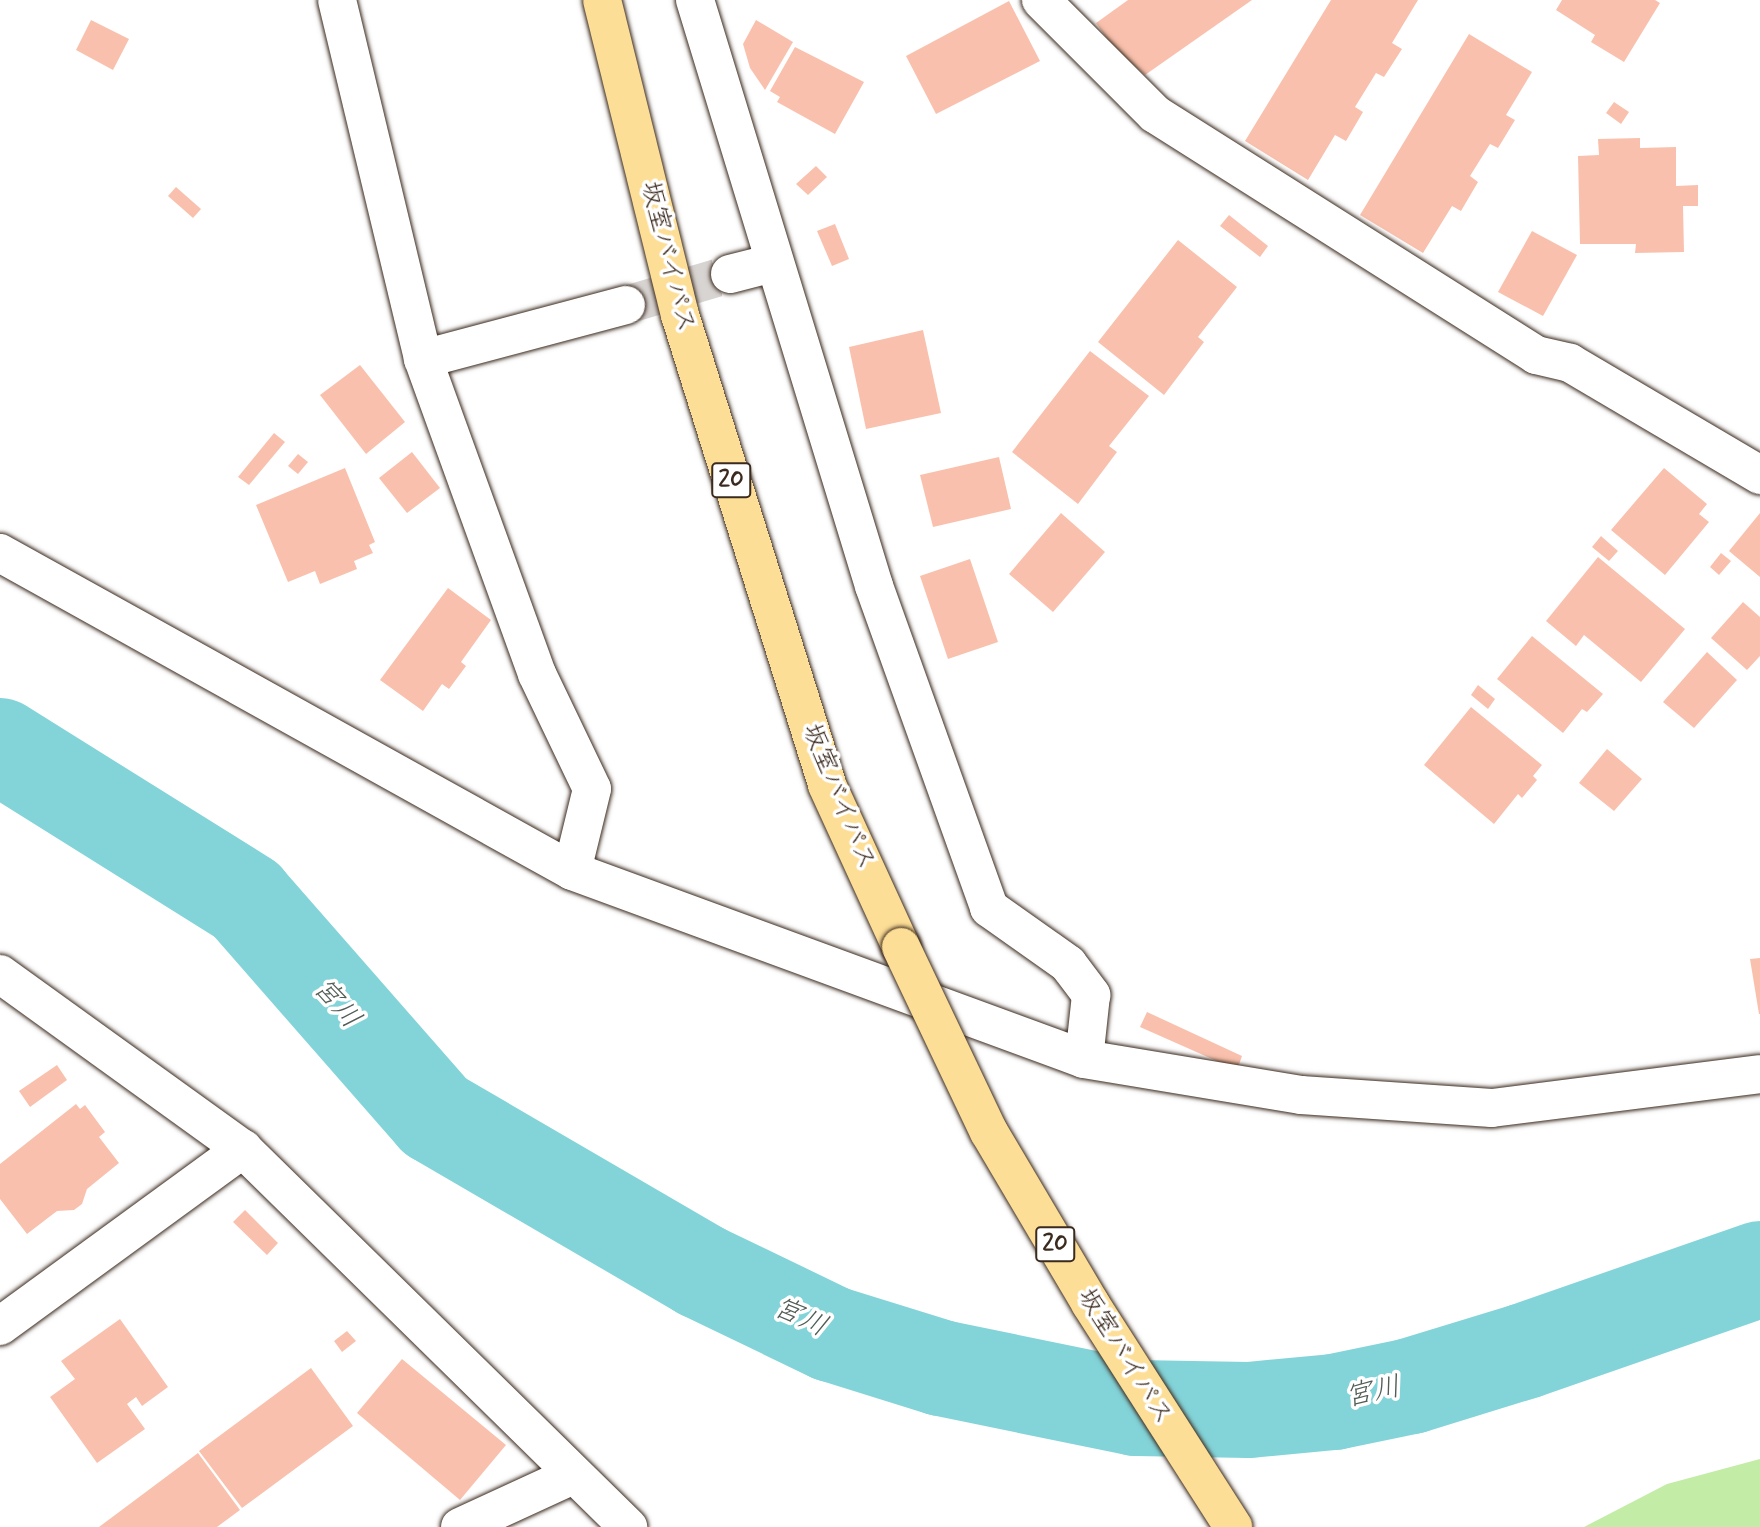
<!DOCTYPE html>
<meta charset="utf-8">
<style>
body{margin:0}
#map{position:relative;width:1760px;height:1527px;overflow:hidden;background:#fff;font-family:Mynerve,"Klee One",sans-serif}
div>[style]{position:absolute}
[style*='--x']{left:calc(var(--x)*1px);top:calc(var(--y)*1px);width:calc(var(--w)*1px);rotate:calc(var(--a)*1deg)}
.green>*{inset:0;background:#c3eca7}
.river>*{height:96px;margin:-48px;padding:0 48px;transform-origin:48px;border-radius:48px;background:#83d4d9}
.building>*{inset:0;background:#f9c1ad}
.minor-tunnel>*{height:38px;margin-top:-19px;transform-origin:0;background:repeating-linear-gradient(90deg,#d8d4d2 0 38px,transparent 0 57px)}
.roads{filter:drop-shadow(0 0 2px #3b2a1e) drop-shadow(0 0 2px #3b2a1e)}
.minor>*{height:38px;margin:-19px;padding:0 19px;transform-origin:19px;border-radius:19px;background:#fff}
.highway>*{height:38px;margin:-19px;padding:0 19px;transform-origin:19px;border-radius:19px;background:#fdde96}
.bridges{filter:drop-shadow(0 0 2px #3b2a1e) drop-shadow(0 0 2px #3b2a1e)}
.highway-bridge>*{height:38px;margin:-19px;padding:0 19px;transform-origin:19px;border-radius:19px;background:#fdde96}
span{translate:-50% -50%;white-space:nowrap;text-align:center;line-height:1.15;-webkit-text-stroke:7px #fff;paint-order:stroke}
.shield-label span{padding:2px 5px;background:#fff;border:2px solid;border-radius:5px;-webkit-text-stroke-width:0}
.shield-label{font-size:24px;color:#3b2a1e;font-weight:700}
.street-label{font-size:26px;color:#3b2a1e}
.water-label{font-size:28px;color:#515d56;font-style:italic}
</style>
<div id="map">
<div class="green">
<div style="clip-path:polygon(1760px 1459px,1760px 1527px,1584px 1527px,1667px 1484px)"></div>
</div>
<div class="river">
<div style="--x:0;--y:746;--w:290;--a:32"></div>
<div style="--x:246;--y:900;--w:287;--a:48.8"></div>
<div style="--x:435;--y:1116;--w:308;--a:30.2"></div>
<div style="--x:701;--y:1271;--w:145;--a:25.7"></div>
<div style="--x:832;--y:1334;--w:114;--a:17.3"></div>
<div style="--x:941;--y:1368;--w:199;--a:11.6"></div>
<div style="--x:1136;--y:1408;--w:113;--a:1"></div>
<div style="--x:1249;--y:1410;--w:85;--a:-5.4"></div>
<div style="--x:1334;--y:1402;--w:79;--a:-11.7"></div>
<div style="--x:1411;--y:1386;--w:119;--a:-17.1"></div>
<div style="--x:1525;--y:1351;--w:249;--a:-19.2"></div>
</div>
<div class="building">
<div style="clip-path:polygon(1128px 0,1252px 0,1145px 75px,1113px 47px,1096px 23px)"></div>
<div style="clip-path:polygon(1331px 0,1418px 0,1392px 43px,1402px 49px,1384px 77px,1376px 73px,1355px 107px,1363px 112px,1346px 141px,1335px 135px,1308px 180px,1245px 141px)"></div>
<div style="clip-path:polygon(1562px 0,1655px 0,1660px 3px,1624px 62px,1591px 42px,1595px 35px,1556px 10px)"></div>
<div style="clip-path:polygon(1009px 1px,1040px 61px,936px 114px,906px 56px)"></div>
<div style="clip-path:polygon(91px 20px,129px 39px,113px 70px,76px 50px)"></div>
<div style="clip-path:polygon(756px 20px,793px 42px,765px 90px,750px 68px,743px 44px)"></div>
<div style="clip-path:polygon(1469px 34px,1532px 72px,1506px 115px,1515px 120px,1498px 148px,1490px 144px,1470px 176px,1478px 182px,1461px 211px,1452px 206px,1423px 253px,1360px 215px)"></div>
<div style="clip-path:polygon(795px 47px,864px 82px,835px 134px,777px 102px,780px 97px,770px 91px)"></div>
<div style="clip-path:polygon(1614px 102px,1629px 112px,1621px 124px,1606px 113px)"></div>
<div style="clip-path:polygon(1640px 138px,1640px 148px,1676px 147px,1676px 186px,1698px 185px,1698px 206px,1683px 206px,1684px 252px,1635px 253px,1636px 244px,1580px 244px,1578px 156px,1599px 155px,1598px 139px)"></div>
<div style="clip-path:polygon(816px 166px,827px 177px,808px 195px,796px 184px)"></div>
<div style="clip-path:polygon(176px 187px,201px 209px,193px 218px,168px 196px)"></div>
<div style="clip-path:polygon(1229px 215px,1268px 246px,1260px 257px,1220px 226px)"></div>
<div style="clip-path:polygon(835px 224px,849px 259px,832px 266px,817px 231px)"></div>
<div style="clip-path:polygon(1532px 231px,1577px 255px,1543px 316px,1498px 292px)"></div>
<div style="clip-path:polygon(1178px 240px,1237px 287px,1198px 337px,1204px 342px,1164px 395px,1098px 342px)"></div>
<div style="clip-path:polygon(923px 330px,941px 413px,866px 429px,849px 347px)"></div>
<div style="clip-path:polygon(1090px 351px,1149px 396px,1109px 446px,1117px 452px,1078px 504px,1012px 452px)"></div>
<div style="clip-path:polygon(360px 365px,405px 422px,366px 454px,320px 395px)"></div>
<div style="clip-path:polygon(274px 433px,285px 442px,249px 485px,238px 477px)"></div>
<div style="clip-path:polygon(412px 452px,440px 488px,407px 513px,379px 478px)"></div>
<div style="clip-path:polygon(298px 454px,308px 462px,298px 474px,288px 466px)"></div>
<div style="clip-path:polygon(999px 457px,1011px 509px,933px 527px,920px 475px)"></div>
<div style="clip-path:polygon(345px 468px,375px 542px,369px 545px,373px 553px,354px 561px,357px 569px,320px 584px,315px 571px,288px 582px,256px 505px)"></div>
<div style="clip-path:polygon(1664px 468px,1707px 504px,1699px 514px,1709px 522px,1665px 575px,1611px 530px)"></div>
<div style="clip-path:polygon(1061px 513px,1105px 552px,1053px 612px,1009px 574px)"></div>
<div style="clip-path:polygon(1760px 513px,1760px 577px,1729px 551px)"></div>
<div style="clip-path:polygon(1601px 536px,1618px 551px,1609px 561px,1592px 547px)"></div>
<div style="clip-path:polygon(1721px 553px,1731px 561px,1719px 575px,1710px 567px)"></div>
<div style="clip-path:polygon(1598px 557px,1685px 629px,1641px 682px,1584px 635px,1576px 646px,1546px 621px)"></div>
<div style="clip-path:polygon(970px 559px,998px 642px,948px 659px,920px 576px)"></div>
<div style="clip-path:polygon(448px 588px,491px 620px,461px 662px,466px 666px,449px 689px,442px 684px,423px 711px,380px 680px)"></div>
<div style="clip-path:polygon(1743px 602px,1760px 617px,1760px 656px,1747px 670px,1711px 638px)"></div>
<div style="clip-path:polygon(1532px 636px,1603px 694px,1587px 712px,1582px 709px,1563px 733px,1497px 679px)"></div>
<div style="clip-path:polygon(1707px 652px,1737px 680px,1694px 728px,1663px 702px)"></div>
<div style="clip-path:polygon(1478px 685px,1495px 699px,1488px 709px,1471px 695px)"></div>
<div style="clip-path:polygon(1471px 707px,1542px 765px,1533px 776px,1537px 780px,1522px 798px,1518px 794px,1494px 824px,1424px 765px)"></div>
<div style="clip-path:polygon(1607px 749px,1642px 779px,1614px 811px,1579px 783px)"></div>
<div style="clip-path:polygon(1760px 958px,1760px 1014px,1759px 1014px,1750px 959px)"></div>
<div style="clip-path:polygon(1147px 1012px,1242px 1056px,1237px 1070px,1140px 1027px)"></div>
<div style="clip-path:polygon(57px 1065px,67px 1080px,30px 1107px,19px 1091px)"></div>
<div style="clip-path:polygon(76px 1104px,80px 1109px,85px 1105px,105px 1132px,99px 1137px,119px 1163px,87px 1189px,82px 1204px,74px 1210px,57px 1211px,27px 1234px,0 1199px,0 1164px)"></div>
<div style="clip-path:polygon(245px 1210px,278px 1243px,267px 1255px,233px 1222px)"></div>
<div style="clip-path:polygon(120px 1319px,168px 1387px,142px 1406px,136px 1397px,127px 1404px,145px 1429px,97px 1463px,50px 1397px,75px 1379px,61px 1361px)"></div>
<div style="clip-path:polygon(347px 1331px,356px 1341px,342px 1352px,334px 1341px)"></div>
<div style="clip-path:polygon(402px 1359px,506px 1445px,460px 1500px,357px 1413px)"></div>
<div style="clip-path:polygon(311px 1368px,353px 1426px,242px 1508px,199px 1451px)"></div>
<div style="clip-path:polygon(198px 1453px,240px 1510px,217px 1527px,99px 1527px)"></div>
</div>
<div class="minor-tunnel">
<div style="--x:626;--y:305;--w:109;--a:-16.6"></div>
</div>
<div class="roads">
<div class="minor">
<div style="--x:337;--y:0;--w:369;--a:76.5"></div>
<div style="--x:423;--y:359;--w:335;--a:70.1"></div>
<div style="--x:537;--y:674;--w:127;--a:64.4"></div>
<div style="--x:592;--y:789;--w:84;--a:103.7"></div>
<div style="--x:695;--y:0;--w:613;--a:73.01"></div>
<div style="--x:874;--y:586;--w:342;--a:70.3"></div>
<div style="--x:989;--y:908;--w:97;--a:35.3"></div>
<div style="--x:1068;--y:964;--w:39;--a:53"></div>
<div style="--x:1091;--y:995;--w:64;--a:96.2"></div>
<div style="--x:1041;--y:0;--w:161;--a:45"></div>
<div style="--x:1155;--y:114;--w:451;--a:32.3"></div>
<div style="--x:1536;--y:355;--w:35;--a:13"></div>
<div style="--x:1570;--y:363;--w:221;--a:30.5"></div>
<div style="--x:730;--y:274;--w:44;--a:-14.3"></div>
<div style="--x:423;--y:359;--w:210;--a:-14.9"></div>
<div style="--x:0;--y:553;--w:654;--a:29.07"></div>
<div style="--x:572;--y:871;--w:545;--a:20.16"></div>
<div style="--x:1084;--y:1059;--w:220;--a:9.4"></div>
<div style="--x:1301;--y:1095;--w:191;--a:3.9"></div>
<div style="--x:1492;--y:1108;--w:270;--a:-7.2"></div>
<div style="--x:0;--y:974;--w:299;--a:35.8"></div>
<div style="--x:243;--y:1149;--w:540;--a:44.47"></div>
<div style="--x:0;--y:1326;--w:301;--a:-36.1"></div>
<div style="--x:460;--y:1527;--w:122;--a:-24.7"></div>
</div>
<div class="highway">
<div style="--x:602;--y:0;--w:325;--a:76.1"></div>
<div style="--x:680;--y:315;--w:492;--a:72.6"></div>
<div style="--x:827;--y:785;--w:178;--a:65.4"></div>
</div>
</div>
<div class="bridges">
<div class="highway-bridge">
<div style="--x:901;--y:947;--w:205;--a:64.6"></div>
<div style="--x:989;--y:1132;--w:199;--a:59.4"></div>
<div style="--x:1090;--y:1303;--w:266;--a:57.4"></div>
</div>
</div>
<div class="shield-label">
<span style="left:731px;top:480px">20</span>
<span style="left:1055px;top:1244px">20</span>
</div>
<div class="street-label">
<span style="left:667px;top:257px;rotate:76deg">坂室バイパス</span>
<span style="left:838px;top:797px;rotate:68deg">坂室バイパス</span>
<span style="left:1124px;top:1357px;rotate:58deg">坂室バイパス</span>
</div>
<div class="water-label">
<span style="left:336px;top:1004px;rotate:49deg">宮川</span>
<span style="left:800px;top:1318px;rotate:25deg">宮川</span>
<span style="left:1373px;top:1393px;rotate:-12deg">宮川</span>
</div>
</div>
